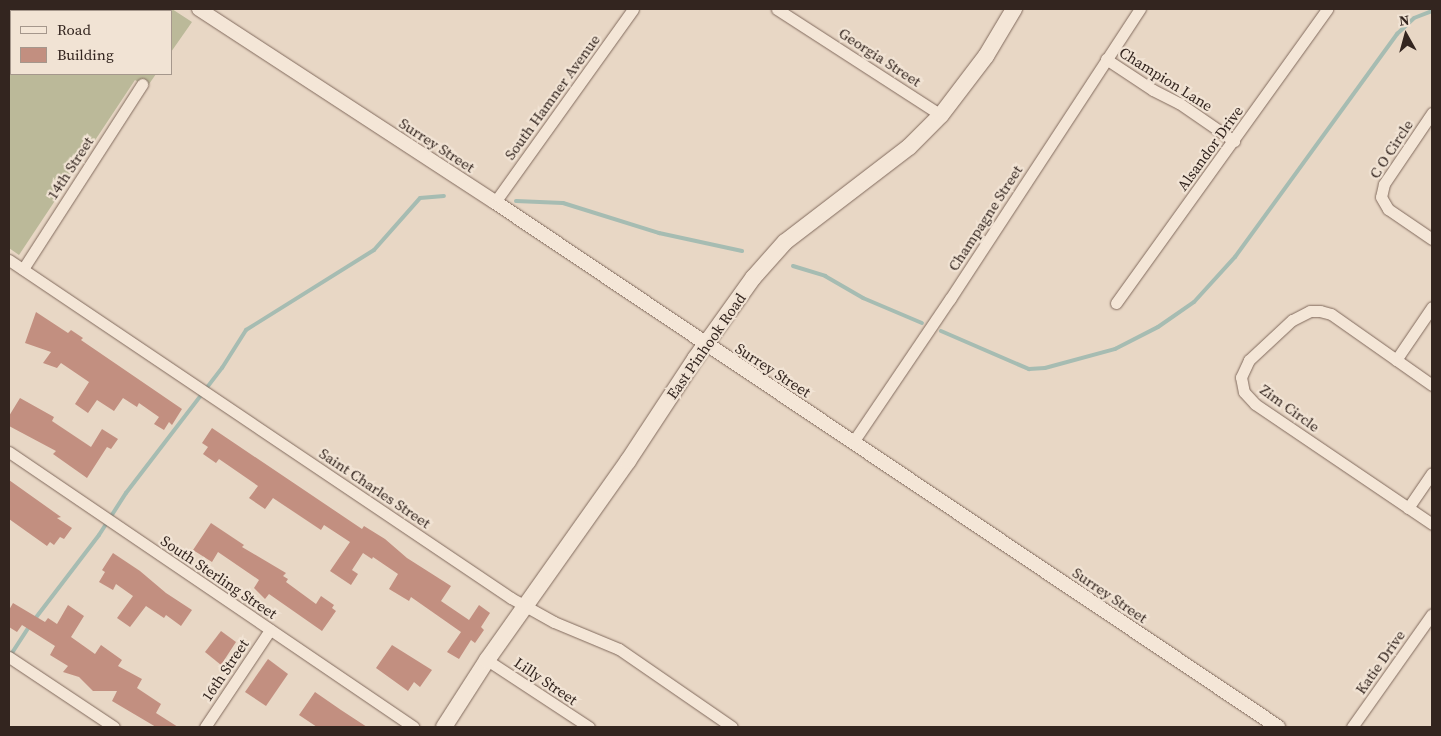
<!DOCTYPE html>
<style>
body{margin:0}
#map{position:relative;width:1441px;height:736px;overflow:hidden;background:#e8d7c5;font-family:"Source Serif 4",serif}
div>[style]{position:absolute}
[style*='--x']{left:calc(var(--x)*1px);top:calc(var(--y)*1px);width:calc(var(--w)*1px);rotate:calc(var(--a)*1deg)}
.cemetery>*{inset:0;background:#bbb999}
.stream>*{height:4px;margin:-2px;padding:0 2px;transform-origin:2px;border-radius:2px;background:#a6bcb2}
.building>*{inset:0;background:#c28f80}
.roads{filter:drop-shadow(0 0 1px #816a5d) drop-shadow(0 0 1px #816a5d)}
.minor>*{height:11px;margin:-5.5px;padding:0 5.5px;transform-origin:5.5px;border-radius:5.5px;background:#f4e6d7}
.tertiary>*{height:14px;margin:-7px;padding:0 7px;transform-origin:7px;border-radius:7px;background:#f4e6d7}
.secondary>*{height:16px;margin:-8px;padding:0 8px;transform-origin:8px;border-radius:8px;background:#f4e6d7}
span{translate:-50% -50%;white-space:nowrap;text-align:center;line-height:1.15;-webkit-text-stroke:4.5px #f1e3d4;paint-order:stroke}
.street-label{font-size:15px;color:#33251f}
.frame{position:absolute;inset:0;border:10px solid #33251f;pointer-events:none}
.legend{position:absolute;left:10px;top:10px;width:162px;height:65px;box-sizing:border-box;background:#f1e3d4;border:1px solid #a5978c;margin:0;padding:6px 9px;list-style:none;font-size:15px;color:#33251f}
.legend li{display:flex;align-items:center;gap:10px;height:25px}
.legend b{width:25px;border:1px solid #a5978c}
.north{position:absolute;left:1381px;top:10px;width:50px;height:50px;-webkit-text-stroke:4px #f1e3d4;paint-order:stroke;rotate:353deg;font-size:14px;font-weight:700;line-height:20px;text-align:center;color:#33251f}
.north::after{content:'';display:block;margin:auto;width:18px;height:22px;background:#33251f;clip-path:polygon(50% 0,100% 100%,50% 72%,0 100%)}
</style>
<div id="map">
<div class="cemetery">
<div style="clip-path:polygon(9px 9px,172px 9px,192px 22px,171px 52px,171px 11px,11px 11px,11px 74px,156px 74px,147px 87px,135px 80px,19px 255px,9px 248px)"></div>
</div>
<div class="stream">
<div style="--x:516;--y:201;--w:47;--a:2.4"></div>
<div style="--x:563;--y:203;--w:101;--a:17.4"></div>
<div style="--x:659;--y:233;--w:85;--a:12.2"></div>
<div style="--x:793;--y:266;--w:34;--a:17"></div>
<div style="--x:825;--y:276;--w:44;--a:30.1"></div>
<div style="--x:863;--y:298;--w:64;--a:23"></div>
<div style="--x:941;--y:331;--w:96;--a:23.4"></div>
<div style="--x:1029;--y:369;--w:16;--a:-4"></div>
<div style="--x:1045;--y:368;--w:73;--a:-15.2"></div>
<div style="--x:1115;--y:349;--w:48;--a:-27.1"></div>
<div style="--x:1158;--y:327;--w:44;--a:-34.8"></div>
<div style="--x:1194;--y:302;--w:61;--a:-47.7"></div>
<div style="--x:1235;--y:257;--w:276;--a:-54"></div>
<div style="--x:1397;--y:34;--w:23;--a:-43"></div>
<div style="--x:1414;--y:18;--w:19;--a:-21"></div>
<div style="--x:10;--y:656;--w:38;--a:-57"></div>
<div style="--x:31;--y:624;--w:112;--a:-52.6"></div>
<div style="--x:99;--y:535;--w:50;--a:-57.3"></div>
<div style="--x:126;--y:493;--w:158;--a:-52.5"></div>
<div style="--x:222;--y:368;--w:45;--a:-57.7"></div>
<div style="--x:246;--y:330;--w:151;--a:-32"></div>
<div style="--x:374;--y:250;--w:69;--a:-48.5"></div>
<div style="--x:420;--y:198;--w:24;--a:-5"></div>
</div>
<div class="building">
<div style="clip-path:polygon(36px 312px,68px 333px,71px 330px,83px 338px,81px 340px,182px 409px,172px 425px,169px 422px,164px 430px,154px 424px,159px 417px,139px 403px,137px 407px,123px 398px,114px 411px,97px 400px,88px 413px,75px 404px,89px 382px,61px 363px,57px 368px,43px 363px,51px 352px,25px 343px)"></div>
<div style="clip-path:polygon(20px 398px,54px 417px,52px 421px,91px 447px,102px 429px,118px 439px,111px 449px,107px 447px,87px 478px,53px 454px,56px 451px,9px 426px,9px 416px)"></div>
<div style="clip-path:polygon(212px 428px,362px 529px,364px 526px,385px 539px,407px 558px,451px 586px,441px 601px,469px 620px,479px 605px,490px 613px,481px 627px,484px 630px,475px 643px,471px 640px,459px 659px,447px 652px,461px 632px,411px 597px,409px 601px,389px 589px,398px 574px,373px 557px,372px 559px,363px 553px,352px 570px,358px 574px,351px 585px,330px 571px,350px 542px,324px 525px,321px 530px,273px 498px,265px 509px,249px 498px,258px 486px,219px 459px,216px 463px,203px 454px,208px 447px,202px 443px)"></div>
<div style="clip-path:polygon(9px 480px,61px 517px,57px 518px,72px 528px,64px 539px,60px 537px,54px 545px,50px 542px,47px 546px,9px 519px)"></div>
<div style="clip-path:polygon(211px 523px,244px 545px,242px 547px,286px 573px,283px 576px,288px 579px,286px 582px,316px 604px,321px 596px,334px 605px,332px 608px,336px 611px,322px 631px,269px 594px,265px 599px,254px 588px,259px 580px,218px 552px,212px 562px,193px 550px)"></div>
<div style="clip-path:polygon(113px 553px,140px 571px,166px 593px,192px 610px,181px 626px,166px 615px,164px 618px,146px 606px,130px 627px,117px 618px,133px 596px,116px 584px,113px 590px,99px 582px,105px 572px,102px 570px)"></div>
<div style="clip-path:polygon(13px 603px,45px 622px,48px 618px,57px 624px,68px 605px,84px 616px,71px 637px,95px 654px,101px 645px,122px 660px,118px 666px,142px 679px,137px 688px,161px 704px,156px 713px,178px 727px,156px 727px,112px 701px,117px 691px,93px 691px,79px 677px,63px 672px,68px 666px,50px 655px,55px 646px,22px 625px,17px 632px,9px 627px,9px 610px)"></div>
<div style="clip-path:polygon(221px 631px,236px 642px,221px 665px,205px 652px)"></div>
<div style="clip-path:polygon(392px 645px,432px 670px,420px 687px,414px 682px,408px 691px,376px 668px)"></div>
<div style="clip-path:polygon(268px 659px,288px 674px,266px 706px,245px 692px)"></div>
<div style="clip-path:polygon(315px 692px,341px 710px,367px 727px,317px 727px,299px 715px)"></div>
</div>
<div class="roads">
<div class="minor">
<div style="--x:777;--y:9;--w:195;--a:32.9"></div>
<div style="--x:1106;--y:59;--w:56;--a:33.4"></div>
<div style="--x:1153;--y:90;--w:29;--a:27"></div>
<div style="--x:1179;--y:103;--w:67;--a:34.6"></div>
<div style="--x:1432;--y:113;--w:86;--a:124.1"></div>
<div style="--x:1384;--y:184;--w:13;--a:103"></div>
<div style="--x:1381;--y:197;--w:14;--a:60"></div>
<div style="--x:1388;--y:209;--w:53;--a:34.3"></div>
<div style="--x:495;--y:202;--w:237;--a:-54.4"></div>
<div style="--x:9;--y:260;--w:605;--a:33.95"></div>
<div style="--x:511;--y:598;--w:49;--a:29.2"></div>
<div style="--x:554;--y:622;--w:70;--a:22.6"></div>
<div style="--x:619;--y:649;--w:137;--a:34.6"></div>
<div style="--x:23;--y:269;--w:220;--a:-57.2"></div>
<div style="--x:1116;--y:303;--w:362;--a:-54.3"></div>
<div style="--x:1396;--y:360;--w:64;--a:-55.8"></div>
<div style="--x:1432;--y:385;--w:123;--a:-144.9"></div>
<div style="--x:1331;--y:314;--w:11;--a:-165"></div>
<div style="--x:1320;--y:311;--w:10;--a:180"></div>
<div style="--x:1310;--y:311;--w:20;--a:153"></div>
<div style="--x:1292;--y:320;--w:59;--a:137.1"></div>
<div style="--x:1249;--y:360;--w:19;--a:115"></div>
<div style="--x:1241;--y:377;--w:15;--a:79"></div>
<div style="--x:1244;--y:392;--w:16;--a:47"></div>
<div style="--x:1255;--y:404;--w:214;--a:34.1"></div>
<div style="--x:853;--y:442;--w:173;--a:-55.9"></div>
<div style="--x:950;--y:299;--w:347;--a:-56.8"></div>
<div style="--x:9;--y:452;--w:489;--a:34.2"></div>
<div style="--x:1408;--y:508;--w:42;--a:-55.6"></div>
<div style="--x:9;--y:657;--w:126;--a:33.7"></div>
<div style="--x:487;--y:660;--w:122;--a:33.3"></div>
<div style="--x:205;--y:727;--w:117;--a:-56.2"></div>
<div style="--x:1352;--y:727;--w:138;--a:-54.7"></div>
</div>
<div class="tertiary">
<div style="--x:199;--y:9;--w:353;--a:33.1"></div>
<div style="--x:495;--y:202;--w:943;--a:33.84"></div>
</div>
<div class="secondary">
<div style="--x:444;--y:727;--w:80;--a:-57.3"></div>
<div style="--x:487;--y:660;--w:244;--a:-54.7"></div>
<div style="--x:628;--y:461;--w:122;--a:-56.7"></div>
<div style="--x:695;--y:359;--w:100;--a:-54.4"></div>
<div style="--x:753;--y:278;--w:48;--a:-48.4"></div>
<div style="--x:785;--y:242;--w:156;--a:-37.5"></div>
<div style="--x:909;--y:147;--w:45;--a:-45"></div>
<div style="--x:941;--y:115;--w:74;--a:-52.7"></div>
<div style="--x:986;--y:56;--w:55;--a:-59.2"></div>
</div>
</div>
<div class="street-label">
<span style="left:880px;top:57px;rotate:33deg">Georgia Street</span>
<span style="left:1166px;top:79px;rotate:32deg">Champion Lane</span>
<span style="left:552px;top:97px;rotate:-54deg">South Hamner Avenue</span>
<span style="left:437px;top:145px;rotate:33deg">Surrey Street</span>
<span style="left:1210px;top:148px;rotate:-54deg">Alsandor Drive</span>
<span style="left:1391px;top:149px;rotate:-57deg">C O Circle</span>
<span style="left:70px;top:168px;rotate:-57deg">14th Street</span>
<span style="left:985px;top:218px;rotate:-57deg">Champagne Street</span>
<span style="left:706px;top:346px;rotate:-55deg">East Pinhook Road</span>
<span style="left:773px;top:370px;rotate:33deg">Surrey Street</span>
<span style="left:1290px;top:408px;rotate:36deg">Zim Circle</span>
<span style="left:375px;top:488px;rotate:34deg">Saint Charles Street</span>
<span style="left:219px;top:577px;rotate:34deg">South Sterling Street</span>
<span style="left:1110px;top:595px;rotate:34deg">Surrey Street</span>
<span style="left:1380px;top:662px;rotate:-55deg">Katie Drive</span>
<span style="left:225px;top:670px;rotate:-56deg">16th Street</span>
<span style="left:546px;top:681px;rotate:34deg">Lilly Street</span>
</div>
<div class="frame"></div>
<ul class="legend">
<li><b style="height:6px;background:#f4e6d7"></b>Road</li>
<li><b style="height:14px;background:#c28f80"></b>Building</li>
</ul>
<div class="north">N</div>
</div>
